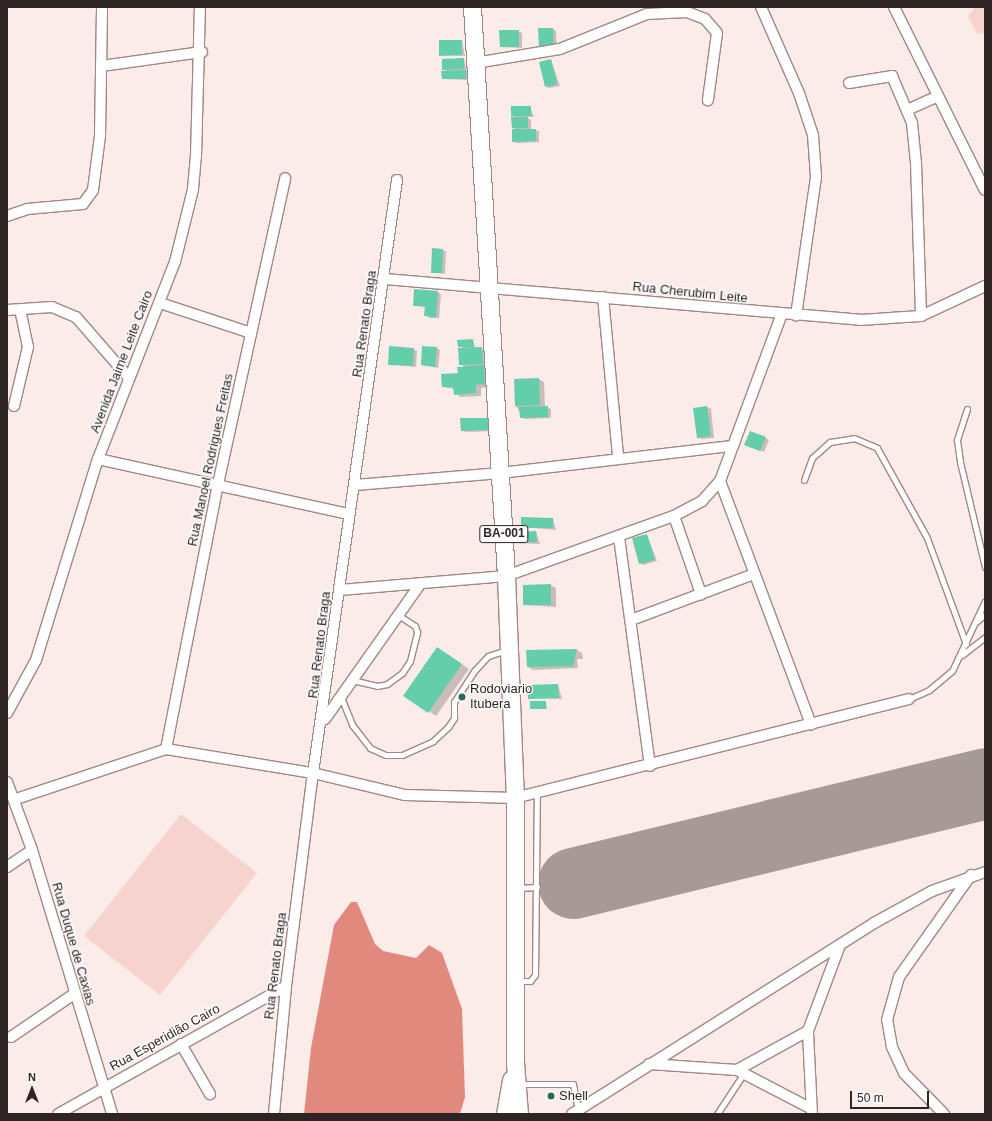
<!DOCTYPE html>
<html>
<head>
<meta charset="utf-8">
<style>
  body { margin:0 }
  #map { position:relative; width:992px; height:1121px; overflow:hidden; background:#fcece9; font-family:Helvetica,sans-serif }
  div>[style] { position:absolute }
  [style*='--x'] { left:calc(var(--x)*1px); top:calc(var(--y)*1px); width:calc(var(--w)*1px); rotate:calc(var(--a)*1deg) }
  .green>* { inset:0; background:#f6d3ce }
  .water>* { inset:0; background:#e2897e }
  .shadow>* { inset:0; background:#0003 }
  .runway>* { height:71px; margin:-35.5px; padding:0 35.5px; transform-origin:35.5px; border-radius:35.5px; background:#a69996 }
  .building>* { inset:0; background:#64cdaa }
  .roads { filter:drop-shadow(1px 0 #a08884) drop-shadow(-1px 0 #a08884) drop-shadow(0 1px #a08884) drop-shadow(0 -1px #a08884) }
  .lane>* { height:5px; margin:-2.5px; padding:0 2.5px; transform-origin:2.5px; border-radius:2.5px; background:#fff }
  .street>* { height:10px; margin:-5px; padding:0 5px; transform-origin:5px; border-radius:5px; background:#fff }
  .primary>* { height:17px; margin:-8.5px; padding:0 8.5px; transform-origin:8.5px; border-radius:8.5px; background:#fff }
  .dots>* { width:11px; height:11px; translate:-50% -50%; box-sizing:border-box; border:2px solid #fdfdfd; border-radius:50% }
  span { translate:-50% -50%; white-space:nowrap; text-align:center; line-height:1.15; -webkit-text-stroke:3px #fdfdfd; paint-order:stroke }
  .shield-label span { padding:1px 3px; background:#fdfdfd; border:1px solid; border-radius:3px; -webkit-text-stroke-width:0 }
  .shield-label { font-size:12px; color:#2e2423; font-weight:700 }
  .street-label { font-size:13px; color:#2e2423 }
  .poi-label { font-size:13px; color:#2e2423 }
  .left { translate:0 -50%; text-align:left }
  .frame { position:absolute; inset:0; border:8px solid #2e2423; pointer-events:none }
  .north { position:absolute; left:12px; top:1069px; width:40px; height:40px; -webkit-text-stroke:3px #fdfdfd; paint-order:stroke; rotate:0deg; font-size:11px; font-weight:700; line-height:16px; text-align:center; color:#2e2423 }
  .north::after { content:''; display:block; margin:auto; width:14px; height:18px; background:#2e2423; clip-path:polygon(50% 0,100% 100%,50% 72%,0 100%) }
  .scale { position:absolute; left:850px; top:1091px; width:79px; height:18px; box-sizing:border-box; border:2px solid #2e2423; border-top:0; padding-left:5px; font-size:12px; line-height:14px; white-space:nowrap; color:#2e2423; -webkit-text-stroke:3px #fdfdfd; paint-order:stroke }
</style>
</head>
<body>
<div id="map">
  <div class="green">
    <div style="clip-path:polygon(975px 7px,985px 7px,985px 32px,977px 34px,968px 16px)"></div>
    <div style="clip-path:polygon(181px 814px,257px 873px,160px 995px,84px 936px)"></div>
  </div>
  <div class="water">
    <div style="clip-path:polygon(351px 902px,357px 902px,375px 944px,383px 951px,416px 958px,429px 945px,442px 953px,462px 1009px,465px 1097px,460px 1114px,304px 1114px,311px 1048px,334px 925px)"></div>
  </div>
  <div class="shadow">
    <div style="clip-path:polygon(553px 29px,556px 31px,557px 49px,540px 48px)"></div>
    <div style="clip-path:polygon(518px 31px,522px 33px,522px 48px,501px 47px)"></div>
    <div style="clip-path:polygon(462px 41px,465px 56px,440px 55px)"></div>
    <div style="clip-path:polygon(464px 59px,469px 80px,443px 79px,447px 72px,443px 69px)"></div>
    <div style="clip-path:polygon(551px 60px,560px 86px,549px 88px,546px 86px)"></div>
    <div style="clip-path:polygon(530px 107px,534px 117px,527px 117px,531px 120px,531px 130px,539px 131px,539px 142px,517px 143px,513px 141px,517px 130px,513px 128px,517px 118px,512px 116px)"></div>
    <div style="clip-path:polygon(433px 249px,446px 251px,445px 274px,432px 272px)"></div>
    <div style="clip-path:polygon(437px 292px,441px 294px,439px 318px,429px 318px,426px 308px,414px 305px)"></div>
    <div style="clip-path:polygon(473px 340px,475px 348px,485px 350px,486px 365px,482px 365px,489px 369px,490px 387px,481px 388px,481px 396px,460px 397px,454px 389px,443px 387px,465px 367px,460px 364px,463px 349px,458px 341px)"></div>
    <div style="clip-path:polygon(436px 348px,440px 350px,438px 368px,422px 365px)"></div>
    <div style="clip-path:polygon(413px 349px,417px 351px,416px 367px,389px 364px)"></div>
    <div style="clip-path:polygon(539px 379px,544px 382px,545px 407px,551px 409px,551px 418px,524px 419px,516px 406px,515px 380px)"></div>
    <div style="clip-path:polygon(707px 407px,711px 409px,714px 438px,701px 439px,698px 437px,695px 409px)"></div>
    <div style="clip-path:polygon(461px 419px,494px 431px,465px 432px)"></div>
    <div style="clip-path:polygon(765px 438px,769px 440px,764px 452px,749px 447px)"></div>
    <div style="clip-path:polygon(553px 519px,556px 530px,522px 527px)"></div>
    <div style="clip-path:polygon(536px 532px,540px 544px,518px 543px)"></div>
    <div style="clip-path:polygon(647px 535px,657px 561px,643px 565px,640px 563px)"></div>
    <div style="clip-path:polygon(550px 585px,556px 588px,556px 607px,524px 605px)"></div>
    <div style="clip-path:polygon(577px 650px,582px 653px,583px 659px,577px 659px,578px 668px,533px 670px,528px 667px,527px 651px)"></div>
    <div style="clip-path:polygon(444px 652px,469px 669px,436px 716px,405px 695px)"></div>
    <div style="clip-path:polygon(558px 685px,562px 699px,529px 698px,529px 686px)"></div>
    <div style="clip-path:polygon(546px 702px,547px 709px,531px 709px)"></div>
  </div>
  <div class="runway">
    <div style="--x:573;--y:883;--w:424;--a:-13.6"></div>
  </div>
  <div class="building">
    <div style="clip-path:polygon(538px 28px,553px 28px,554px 48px,539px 48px)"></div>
    <div style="clip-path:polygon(499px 30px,519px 30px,519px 47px,500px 47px)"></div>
    <div style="clip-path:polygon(439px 40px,462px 40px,462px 55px,439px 56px)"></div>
    <div style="clip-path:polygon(464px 58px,464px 69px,442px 70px,442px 59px)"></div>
    <div style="clip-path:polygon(551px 59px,557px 84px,545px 87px,539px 62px)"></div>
    <div style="clip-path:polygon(466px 70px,466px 79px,442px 79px,441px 71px)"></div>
    <div style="clip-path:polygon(511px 106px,531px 106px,531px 116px,511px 116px)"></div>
    <div style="clip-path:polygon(511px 117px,528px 117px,528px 128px,512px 128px)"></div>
    <div style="clip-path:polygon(512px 129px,536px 129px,536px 141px,512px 142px)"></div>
    <div style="clip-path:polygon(432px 248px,443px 249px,442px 273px,431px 273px)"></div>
    <div style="clip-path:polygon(414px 289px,438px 291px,436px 317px,424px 316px,425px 306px,413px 306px)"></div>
    <div style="clip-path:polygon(473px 339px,474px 347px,458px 347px,457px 340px)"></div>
    <div style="clip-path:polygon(389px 346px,414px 348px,413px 366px,388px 365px)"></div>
    <div style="clip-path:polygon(422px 346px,437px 347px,435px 367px,421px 365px)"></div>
    <div style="clip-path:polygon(482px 347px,483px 364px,459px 365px,458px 348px)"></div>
    <div style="clip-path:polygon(484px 365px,485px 384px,476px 385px,476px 393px,454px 395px,453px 387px,442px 387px,441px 374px,458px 373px,457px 367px)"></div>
    <div style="clip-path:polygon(539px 378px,540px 405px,515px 406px,514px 379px)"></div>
    <div style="clip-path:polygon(548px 406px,548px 417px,520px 418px,519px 407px)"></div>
    <div style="clip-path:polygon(707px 406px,711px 436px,697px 438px,693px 408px)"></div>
    <div style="clip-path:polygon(460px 418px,491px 418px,491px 430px,461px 431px)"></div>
    <div style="clip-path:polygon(750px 431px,766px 437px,760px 451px,744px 445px)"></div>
    <div style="clip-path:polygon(521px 517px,553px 518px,553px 528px,521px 528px)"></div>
    <div style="clip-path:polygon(536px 531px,537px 542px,517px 543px,516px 532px)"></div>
    <div style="clip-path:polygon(647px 534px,655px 560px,639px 564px,632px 538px)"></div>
    <div style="clip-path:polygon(551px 584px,551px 605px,523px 605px,523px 585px)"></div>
    <div style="clip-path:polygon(437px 647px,462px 664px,428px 713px,403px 696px)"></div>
    <div style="clip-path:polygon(577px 649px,573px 666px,527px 667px,526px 650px)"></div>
    <div style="clip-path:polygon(558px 684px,559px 698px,528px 699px,528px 685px)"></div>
    <div style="clip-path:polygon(530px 701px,546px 701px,546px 709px,530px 709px)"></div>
  </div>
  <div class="roads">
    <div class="lane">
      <div style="--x:967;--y:409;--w:33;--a:108"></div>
      <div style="--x:957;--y:440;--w:22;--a:82"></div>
      <div style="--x:960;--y:462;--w:108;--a:76.6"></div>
      <div style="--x:804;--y:480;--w:23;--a:-70"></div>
      <div style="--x:812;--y:458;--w:24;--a:-42"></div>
      <div style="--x:830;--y:442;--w:24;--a:-9"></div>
      <div style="--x:854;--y:438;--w:25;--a:23"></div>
      <div style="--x:877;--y:448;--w:103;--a:60.9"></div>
      <div style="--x:927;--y:538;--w:113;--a:69.8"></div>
      <div style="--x:977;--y:621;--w:11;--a:-41"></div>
      <div style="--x:962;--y:655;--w:29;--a:-38"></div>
      <div style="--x:352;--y:680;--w:26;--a:13"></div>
      <div style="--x:377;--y:686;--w:10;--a:-11"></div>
      <div style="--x:387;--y:684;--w:19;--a:-36"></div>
      <div style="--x:402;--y:673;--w:14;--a:-56"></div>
      <div style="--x:410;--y:661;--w:30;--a:-76"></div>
      <div style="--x:417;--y:632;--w:6;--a:-108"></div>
      <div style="--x:415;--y:626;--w:20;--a:-147"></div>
      <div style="--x:341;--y:697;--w:31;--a:68"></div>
      <div style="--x:353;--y:726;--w:28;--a:52"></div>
      <div style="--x:370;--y:748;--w:17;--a:24"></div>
      <div style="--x:386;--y:755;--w:16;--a:0"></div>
      <div style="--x:402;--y:755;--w:34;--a:-24"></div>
      <div style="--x:433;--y:741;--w:21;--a:-43"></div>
      <div style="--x:448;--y:727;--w:11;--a:-56"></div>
      <div style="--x:454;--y:718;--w:16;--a:-90"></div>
      <div style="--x:454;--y:702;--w:38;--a:-57"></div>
      <div style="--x:475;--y:670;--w:19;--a:-47"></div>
      <div style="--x:488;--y:656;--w:20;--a:-18"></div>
      <div style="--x:909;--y:699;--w:22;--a:-24"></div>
      <div style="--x:929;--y:690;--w:30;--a:-40"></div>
      <div style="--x:952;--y:671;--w:77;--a:-64.8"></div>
      <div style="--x:518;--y:888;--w:19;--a:-3"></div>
      <div style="--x:518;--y:981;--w:12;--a:0"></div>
      <div style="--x:530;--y:981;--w:8;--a:-50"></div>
      <div style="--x:535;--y:975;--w:182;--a:-89.4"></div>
      <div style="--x:519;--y:1084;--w:54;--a:0"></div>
      <div style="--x:573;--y:1084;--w:26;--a:79"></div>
      <div style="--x:717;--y:1114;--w:49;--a:-56.6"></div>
    </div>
    <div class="street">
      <div style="--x:761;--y:7;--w:94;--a:66.2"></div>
      <div style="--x:799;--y:93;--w:44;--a:71.6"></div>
      <div style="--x:813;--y:135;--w:42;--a:85.9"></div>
      <div style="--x:816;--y:177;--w:140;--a:98.2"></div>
      <div style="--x:894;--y:7;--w:204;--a:63.6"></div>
      <div style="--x:475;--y:63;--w:86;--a:-9.4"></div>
      <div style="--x:560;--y:49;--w:94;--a:-21.9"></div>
      <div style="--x:647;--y:14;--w:40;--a:-2.9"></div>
      <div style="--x:687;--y:12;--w:19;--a:21"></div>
      <div style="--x:705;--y:19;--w:18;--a:49"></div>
      <div style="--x:717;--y:33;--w:68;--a:97.7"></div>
      <div style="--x:101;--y:66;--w:102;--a:-7.9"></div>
      <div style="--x:849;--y:83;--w:44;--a:-9.2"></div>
      <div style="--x:892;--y:76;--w:51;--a:66.9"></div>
      <div style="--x:912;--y:123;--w:40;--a:84.3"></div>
      <div style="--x:916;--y:163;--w:153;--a:88.1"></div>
      <div style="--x:907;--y:110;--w:34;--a:-24"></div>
      <div style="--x:7;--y:216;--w:21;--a:-19"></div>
      <div style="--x:27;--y:209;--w:56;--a:-5.1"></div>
      <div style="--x:83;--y:204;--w:17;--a:-54"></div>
      <div style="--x:93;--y:190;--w:54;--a:-82.6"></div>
      <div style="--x:100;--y:136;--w:129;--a:-89.1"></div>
      <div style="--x:385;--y:279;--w:477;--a:4.9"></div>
      <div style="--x:860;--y:320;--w:61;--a:-3.8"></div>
      <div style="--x:921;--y:316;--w:71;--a:-25.1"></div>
      <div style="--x:603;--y:297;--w:161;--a:84.6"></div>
      <div style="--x:160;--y:303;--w:96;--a:18.2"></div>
      <div style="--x:7;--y:310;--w:45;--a:-3.8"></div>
      <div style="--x:52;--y:307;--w:26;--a:23"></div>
      <div style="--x:76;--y:317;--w:81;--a:49"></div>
      <div style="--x:14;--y:406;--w:61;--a:-76.7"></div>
      <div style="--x:28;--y:347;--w:38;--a:-102"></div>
      <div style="--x:98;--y:459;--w:257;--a:12.4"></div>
      <div style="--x:720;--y:481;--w:260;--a:69.5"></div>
      <div style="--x:355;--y:485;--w:146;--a:-4.7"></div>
      <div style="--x:501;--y:473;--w:232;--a:-6.7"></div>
      <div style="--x:674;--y:516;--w:83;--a:70.9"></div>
      <div style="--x:619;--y:537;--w:231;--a:82.3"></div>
      <div style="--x:340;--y:590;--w:167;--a:-4.8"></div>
      <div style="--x:506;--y:576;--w:178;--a:-19.7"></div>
      <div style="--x:674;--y:516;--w:32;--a:-28"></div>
      <div style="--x:702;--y:501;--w:27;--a:-48"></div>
      <div style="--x:720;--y:481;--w:176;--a:-69.7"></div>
      <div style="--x:631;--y:620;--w:131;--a:-20.5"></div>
      <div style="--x:7;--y:713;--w:60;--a:-61.3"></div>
      <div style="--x:36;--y:660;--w:210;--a:-72.9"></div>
      <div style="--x:98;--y:459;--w:212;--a:-68.7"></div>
      <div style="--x:175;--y:262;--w:75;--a:-76.1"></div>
      <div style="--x:193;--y:189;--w:32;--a:-85"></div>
      <div style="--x:196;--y:157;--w:150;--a:-88.5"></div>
      <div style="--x:325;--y:719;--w:166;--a:-54.8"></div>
      <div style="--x:166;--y:749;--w:270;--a:-78.9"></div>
      <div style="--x:218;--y:484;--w:313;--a:-77.6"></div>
      <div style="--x:7;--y:782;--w:72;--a:69.8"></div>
      <div style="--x:32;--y:850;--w:276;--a:73.1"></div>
      <div style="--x:16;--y:799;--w:158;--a:-18.4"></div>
      <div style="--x:166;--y:749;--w:149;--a:9.3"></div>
      <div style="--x:313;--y:773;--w:95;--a:13.4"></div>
      <div style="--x:405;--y:795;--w:110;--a:1.6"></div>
      <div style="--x:515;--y:798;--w:406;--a:-14.1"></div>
      <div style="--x:7;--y:867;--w:30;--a:-34"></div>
      <div style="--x:11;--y:1037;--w:76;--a:-34.3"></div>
      <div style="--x:181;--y:1044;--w:58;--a:59.9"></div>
      <div style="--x:649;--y:1064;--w:88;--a:3.9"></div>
      <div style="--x:737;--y:1070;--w:82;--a:27.5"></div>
      <div style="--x:737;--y:1070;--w:81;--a:-28.8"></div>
      <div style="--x:58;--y:1114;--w:261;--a:-29.3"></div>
      <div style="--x:274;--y:1114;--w:129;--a:-84.6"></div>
      <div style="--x:286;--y:986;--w:215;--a:-82.8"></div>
      <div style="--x:313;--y:773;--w:599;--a:-81.94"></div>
      <div style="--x:572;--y:1114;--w:357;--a:-32.3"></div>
      <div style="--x:874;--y:923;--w:66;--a:-28.9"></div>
      <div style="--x:932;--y:891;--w:56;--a:-19.7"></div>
      <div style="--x:812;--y:1114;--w:83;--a:-92.8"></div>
      <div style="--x:808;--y:1031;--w:92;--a:-69.6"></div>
      <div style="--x:944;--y:1114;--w:57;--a:-134.3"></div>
      <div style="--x:904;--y:1073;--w:29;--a:-115"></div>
      <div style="--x:892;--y:1047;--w:27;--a:-100"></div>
      <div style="--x:887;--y:1020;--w:45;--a:-74.4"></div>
      <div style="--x:899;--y:977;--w:125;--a:-54.8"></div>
    </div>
    <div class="primary">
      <div style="--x:472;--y:7;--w:570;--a:86.58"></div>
      <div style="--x:506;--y:576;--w:222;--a:87.7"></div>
      <div style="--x:515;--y:798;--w:264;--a:90"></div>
      <div style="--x:515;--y:1062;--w:52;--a:85.6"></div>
      <div style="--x:505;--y:1114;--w:35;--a:-80"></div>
    </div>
  </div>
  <div class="dots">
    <div style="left:462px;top:697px;background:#2c6a56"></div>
    <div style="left:551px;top:1096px;background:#2c6a56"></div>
  </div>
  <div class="shield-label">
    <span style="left:504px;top:534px">BA-001</span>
  </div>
  <div class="street-label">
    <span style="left:690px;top:293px;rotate:6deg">Rua Cherubim Leite</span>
    <span style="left:365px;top:324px;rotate:-82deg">Rua Renato Braga</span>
    <span style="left:122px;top:362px;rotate:-69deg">Avenida Jaime Leite Cairo</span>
    <span style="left:211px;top:460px;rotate:-78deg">Rua Manoel Rodrigues Freitas</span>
    <span style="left:320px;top:645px;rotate:-83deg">Rua Renato Braga</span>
    <span style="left:73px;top:944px;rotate:74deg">Rua Duque de Caxias</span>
    <span style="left:276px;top:966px;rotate:-83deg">Rua Renato Braga</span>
    <span style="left:165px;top:1038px;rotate:-29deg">Rua Esperidião Cairo</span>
  </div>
  <div class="poi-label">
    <span class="left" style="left:470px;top:697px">Rodoviario<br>Itubera</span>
    <span class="left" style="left:559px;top:1096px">Shell</span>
  </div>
  <div class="frame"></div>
  <div class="north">N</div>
  <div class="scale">50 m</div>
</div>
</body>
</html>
